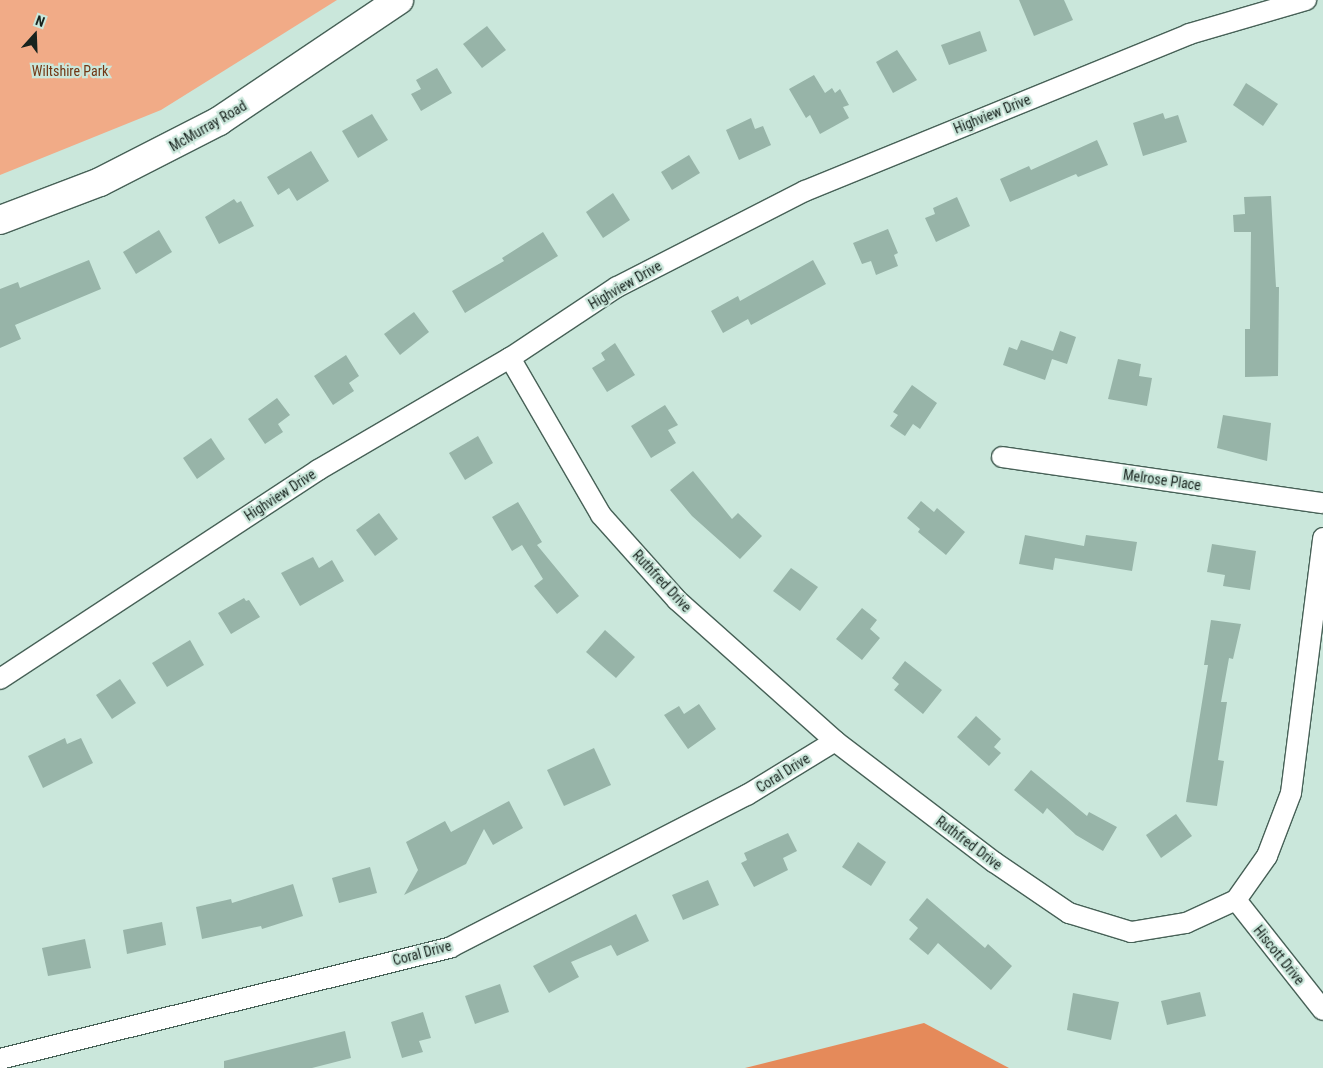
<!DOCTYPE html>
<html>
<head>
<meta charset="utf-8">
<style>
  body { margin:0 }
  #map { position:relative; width:1323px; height:1068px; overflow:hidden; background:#cae7db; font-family:"Roboto Condensed",sans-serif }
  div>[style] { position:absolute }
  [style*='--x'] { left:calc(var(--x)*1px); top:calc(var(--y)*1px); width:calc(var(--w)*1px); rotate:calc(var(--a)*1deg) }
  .green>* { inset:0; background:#f1ab87 }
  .forest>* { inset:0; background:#e58a5a }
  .building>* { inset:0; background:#97b4a8 }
  .roads { filter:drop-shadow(1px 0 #476157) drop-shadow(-1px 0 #476157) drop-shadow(0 1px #476157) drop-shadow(0 -1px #476157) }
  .street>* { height:20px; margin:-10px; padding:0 10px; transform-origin:10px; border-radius:10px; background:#fff }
  .secondary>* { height:28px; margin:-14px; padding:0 14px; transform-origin:14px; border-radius:14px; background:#fff }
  span { translate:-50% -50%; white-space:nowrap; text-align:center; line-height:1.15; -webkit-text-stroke:4.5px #cae7db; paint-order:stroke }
  .park-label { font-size:14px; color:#713613 }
  .street-label { font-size:14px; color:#18231e }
  .north { position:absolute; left:10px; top:10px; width:50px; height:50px; -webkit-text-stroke:4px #cae7db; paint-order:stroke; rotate:20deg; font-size:14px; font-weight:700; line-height:20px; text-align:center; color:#18231e }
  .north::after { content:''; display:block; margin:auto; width:18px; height:22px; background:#18231e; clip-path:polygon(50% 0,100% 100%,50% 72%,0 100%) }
</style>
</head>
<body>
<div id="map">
  <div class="green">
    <div style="clip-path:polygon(0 0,337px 0,161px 110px,0 175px)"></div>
  </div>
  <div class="forest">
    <div style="clip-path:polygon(924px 1023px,1009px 1068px,745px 1068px)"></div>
  </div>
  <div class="building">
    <div style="clip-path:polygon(1019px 0,1064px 0,1073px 20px,1034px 36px)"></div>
    <div style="clip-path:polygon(487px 26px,506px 50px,482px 68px,463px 44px)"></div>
    <div style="clip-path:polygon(980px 31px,987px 51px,949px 65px,941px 45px)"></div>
    <div style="clip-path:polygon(897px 50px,917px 80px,893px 93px,876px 62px)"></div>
    <div style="clip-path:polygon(437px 68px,452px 93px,421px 111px,411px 94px,421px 89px,416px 80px)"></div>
    <div style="clip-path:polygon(814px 75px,825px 93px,832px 88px,835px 93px,840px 89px,849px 105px,843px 107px,849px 118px,820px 134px,810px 115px,806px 118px,789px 89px)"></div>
    <div style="clip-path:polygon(1246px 83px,1278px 104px,1263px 126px,1233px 105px)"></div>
    <div style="clip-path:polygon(1163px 113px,1165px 119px,1178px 115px,1187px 142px,1143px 156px,1133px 123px)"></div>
    <div style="clip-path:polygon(372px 114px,388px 140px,358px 158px,342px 131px)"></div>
    <div style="clip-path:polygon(751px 118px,755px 129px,763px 126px,771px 145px,739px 160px,726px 130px)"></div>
    <div style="clip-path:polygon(1097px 140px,1108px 165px,1078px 177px,1076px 174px,1010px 202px,1000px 179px,1029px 166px,1031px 170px)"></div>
    <div style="clip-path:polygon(311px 151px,329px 181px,297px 201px,289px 188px,278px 195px,267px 177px)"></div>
    <div style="clip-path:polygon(689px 155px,700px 173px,672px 190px,661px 172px)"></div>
    <div style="clip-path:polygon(613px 193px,630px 220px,603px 238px,586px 212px)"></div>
    <div style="clip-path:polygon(1271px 196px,1276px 287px,1279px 287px,1278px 376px,1245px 377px,1245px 329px,1250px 329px,1251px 232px,1234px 232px,1233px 215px,1245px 214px,1244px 197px)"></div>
    <div style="clip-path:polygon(957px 197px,970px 226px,936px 242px,925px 218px,935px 214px,933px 208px)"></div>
    <div style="clip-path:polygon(234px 199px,237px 203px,241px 201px,254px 226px,219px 244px,205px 217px)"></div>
    <div style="clip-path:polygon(888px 229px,898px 253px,894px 255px,898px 266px,876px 275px,871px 261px,862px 264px,853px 243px)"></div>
    <div style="clip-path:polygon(159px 230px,172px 252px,136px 274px,123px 252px)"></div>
    <div style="clip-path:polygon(543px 232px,558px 256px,465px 313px,452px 291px,504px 261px,502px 258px)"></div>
    <div style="clip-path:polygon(89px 260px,101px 289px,15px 325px,21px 339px,0 348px,0 289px,18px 282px,20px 288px)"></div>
    <div style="clip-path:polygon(813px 260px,826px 284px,751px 325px,748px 319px,723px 333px,711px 311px,738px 296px,740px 301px)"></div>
    <div style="clip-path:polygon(414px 312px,429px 332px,400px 355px,384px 334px)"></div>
    <div style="clip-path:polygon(1060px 331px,1076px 337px,1067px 364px,1052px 359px,1045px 380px,1003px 365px,1009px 347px,1017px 350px,1021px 340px,1053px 351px)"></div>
    <div style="clip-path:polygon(615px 343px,635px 375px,607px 392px,592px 368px,605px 360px,601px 353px)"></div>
    <div style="clip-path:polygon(346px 355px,359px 376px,349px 383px,354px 391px,333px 405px,314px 376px)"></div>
    <div style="clip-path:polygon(1118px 359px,1141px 364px,1139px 376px,1152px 378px,1147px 406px,1108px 399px)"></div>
    <div style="clip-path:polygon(912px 385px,937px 403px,920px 429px,913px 424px,905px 436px,890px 426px,898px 415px,893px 412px)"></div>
    <div style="clip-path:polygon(277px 398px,290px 415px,278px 424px,283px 432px,265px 444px,248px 419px)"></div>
    <div style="clip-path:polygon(665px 405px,678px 425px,668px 430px,676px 443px,651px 458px,631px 426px)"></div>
    <div style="clip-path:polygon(1223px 415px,1271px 423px,1267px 461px,1217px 448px)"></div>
    <div style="clip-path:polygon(478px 436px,493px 463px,465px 480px,449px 453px)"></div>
    <div style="clip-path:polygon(211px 438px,225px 459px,197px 479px,183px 458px)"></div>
    <div style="clip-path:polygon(693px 471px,732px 519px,738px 513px,762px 536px,740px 559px,692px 516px,670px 490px)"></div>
    <div style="clip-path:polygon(921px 501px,934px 512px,937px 508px,965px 532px,946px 555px,918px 532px,920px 529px,907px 518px)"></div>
    <div style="clip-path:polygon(518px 502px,542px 542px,537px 545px,579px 596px,557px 614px,534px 586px,543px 579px,522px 545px,512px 551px,492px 517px)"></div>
    <div style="clip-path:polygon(379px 513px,398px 539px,375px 556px,356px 530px)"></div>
    <div style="clip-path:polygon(1025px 535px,1084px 546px,1086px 535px,1137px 542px,1132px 571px,1055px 558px,1053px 570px,1019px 564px)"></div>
    <div style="clip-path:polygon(1212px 544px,1256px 551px,1250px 590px,1223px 586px,1225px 575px,1207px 572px)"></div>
    <div style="clip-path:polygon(313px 557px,319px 568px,332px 560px,344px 581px,300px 606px,281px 573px)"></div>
    <div style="clip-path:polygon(791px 568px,818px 587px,800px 611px,773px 591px)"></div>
    <div style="clip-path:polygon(244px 598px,246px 601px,249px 600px,260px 617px,231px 634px,218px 613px)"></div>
    <div style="clip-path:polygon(862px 608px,877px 620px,870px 629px,880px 638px,862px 660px,836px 639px)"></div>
    <div style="clip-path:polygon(1211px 620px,1241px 624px,1233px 659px,1229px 658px,1221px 702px,1227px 702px,1218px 760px,1224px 761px,1217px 806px,1186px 802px,1208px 665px,1204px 665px)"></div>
    <div style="clip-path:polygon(605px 630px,635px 657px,616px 678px,586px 652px)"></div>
    <div style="clip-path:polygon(190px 640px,204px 665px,167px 687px,152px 663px)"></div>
    <div style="clip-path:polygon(905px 661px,942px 690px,923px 714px,894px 690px,899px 684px,892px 678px)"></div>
    <div style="clip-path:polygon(120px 679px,136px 703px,112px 719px,96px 695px)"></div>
    <div style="clip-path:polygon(699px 704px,716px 729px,688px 749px,664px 715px,679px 706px,684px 714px)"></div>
    <div style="clip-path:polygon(976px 716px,1001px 739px,994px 747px,1001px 753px,989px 766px,957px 737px)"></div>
    <div style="clip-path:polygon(65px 738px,67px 744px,81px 738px,93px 763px,43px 788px,28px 756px)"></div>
    <div style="clip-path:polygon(594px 748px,611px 785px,564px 806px,547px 770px)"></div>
    <div style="clip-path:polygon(1031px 770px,1087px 816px,1089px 812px,1117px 827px,1103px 851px,1076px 835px,1047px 808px,1043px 814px,1014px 790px)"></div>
    <div style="clip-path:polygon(509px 801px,523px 828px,493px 845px,484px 829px,466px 864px,404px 895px,418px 870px,406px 842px,445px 821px,451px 832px)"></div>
    <div style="clip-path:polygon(1176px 814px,1192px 836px,1161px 858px,1146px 835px)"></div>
    <div style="clip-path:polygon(788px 833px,797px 851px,783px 858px,788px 870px,754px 887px,741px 863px,747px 860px,744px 853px)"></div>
    <div style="clip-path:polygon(858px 842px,886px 862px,871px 886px,842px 867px)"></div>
    <div style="clip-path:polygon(370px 867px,377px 893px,339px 903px,332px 878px)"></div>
    <div style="clip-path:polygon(708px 880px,719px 905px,683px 920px,672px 895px)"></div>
    <div style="clip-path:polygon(293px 884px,303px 916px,262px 929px,261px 926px,202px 939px,196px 907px,231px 899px,232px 903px)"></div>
    <div style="clip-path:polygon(927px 898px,985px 948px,988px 944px,1012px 966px,991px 990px,938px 943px,928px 955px,909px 939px,918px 928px,909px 920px)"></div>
    <div style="clip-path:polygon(636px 914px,649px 941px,617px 956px,611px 945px,571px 962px,579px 977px,549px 993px,533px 966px)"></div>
    <div style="clip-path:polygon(162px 922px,166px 945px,127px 954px,123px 930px)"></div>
    <div style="clip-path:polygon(85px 939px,91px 968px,48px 976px,42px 948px)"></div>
    <div style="clip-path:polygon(500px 984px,509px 1012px,475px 1024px,465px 996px)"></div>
    <div style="clip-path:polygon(1200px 992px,1206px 1016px,1167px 1025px,1161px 1001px)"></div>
    <div style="clip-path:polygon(1073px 993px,1119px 1002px,1111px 1040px,1067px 1030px)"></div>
    <div style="clip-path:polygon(423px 1012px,431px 1038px,419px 1041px,423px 1052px,402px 1058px,391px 1022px)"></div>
    <div style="clip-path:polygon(345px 1031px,351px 1058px,312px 1068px,224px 1068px,224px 1061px)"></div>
  </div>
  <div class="roads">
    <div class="street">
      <div style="--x:510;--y:358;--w:181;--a:59.9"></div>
      <div style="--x:601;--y:515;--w:114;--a:48.2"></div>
      <div style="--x:677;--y:600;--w:212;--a:41.7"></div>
      <div style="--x:835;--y:741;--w:200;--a:37.3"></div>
      <div style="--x:994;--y:862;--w:91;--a:34.2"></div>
      <div style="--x:1069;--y:913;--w:65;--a:17"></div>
      <div style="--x:1131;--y:932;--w:56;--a:-9.3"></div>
      <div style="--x:1186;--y:923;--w:55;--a:-24.7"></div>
      <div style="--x:1236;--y:900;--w:54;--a:-54.8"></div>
      <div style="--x:1267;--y:856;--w:67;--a:-69.1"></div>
      <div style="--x:1291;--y:793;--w:257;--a:-82.8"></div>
      <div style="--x:1002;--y:457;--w:324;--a:8.2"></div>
      <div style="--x:0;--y:679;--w:381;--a:-33.3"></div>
      <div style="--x:318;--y:470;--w:222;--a:-30.3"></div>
      <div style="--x:510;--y:358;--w:128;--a:-33.6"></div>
      <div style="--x:617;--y:287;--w:211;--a:-27.1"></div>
      <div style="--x:805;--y:191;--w:415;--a:-22.2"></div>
      <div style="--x:1189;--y:34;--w:122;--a:-16.2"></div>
      <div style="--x:1236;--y:900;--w:140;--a:51.7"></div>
      <div style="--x:0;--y:1059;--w:465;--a:-13.9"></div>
      <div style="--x:451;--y:947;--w:333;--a:-27.2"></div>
      <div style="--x:747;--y:795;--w:103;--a:-31.5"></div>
    </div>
    <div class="secondary">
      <div style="--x:0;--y:220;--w:107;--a:-20.8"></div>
      <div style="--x:100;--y:182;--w:134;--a:-27.1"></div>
      <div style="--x:219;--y:121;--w:217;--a:-33.9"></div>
    </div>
  </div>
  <div class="park-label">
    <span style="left:70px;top:71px">Wiltshire Park</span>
  </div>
  <div class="street-label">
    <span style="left:992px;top:114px;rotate:-22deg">Highview Drive</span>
    <span style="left:208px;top:126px;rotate:-30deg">McMurray Road</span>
    <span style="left:625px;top:285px;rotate:-30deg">Highview Drive</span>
    <span style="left:1162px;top:480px;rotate:8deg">Melrose Place</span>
    <span style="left:280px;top:495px;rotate:-33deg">Highview Drive</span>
    <span style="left:662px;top:581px;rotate:47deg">Ruthfred Drive</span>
    <span style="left:783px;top:773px;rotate:-32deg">Coral Drive</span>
    <span style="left:969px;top:843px;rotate:37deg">Ruthfred Drive</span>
    <span style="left:422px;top:953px;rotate:-15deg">Coral Drive</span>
    <span style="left:1279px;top:955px;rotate:51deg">Hiscott Drive</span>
  </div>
  <div class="north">N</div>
</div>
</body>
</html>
